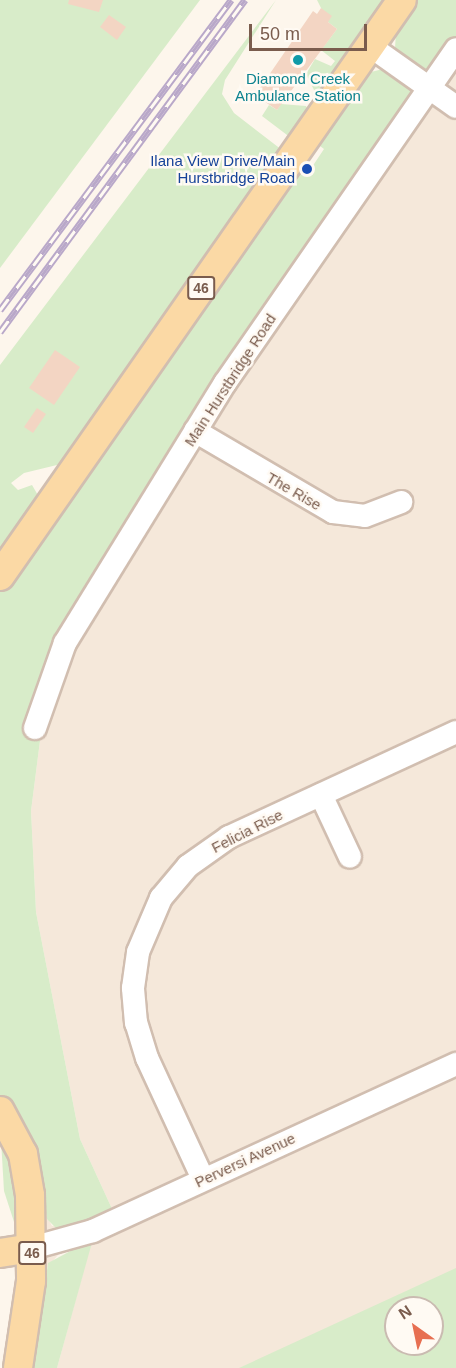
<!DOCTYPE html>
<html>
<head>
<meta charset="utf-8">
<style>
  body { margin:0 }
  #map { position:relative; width:456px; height:1368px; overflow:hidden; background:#fdf6ec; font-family:Helvetica,sans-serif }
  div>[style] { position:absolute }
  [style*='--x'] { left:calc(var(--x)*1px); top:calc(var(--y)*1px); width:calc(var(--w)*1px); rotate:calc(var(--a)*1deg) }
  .residential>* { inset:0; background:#f5e8da }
  .green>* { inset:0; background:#d8ecc9 }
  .building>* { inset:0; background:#f3d5c3 }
  .roads { filter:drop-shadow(2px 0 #d1beb0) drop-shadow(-2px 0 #d1beb0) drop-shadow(0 2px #d1beb0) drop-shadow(0 -2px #d1beb0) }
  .minor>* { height:22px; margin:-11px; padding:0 11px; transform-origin:11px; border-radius:11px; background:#fff }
  .major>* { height:28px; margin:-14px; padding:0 14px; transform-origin:14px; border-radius:14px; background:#fbd9a5 }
  .rail>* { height:7px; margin-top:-3.5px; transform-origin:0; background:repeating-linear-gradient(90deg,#fffaf3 0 14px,#b9a8c9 0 28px); box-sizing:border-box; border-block:2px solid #b9a8c9 }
  .dots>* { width:16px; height:16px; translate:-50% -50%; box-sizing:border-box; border:3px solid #fffaf3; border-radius:50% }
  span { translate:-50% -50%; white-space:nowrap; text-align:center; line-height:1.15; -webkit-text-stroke:5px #fffaf3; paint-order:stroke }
  .shield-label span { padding:2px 4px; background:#fffaf3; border:2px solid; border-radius:4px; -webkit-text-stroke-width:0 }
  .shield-label { font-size:14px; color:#7a5c4d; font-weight:700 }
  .culture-label { font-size:15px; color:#0d838f }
  .transit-label { font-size:15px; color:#164399 }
  .right { translate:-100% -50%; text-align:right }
  .street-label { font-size:15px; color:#7a5c4d }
  .north { position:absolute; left:384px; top:1296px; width:60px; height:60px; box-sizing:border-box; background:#fffaf3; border:2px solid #cabbb1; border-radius:50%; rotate:327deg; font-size:16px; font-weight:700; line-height:24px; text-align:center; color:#7a5c4d }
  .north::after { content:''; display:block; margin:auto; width:21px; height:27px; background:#e76f51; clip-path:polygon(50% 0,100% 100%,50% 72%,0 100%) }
  .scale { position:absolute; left:249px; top:24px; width:118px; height:27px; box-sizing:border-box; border:3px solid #7a5c4d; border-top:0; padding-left:8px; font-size:18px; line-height:21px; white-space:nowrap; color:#7a5c4d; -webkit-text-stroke:4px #fffaf3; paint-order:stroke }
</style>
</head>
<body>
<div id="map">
  <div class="residential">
    <div style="clip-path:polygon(evenodd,456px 62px,456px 1368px,57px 1368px,92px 1240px,58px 1255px,46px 1269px,46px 1214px,52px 1226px,113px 1211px,80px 1139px,36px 912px,31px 811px,41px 733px,58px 674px,233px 383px,456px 62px,396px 1308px,432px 1308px,432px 1344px,396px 1344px,396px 1308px)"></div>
  </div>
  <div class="green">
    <div style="clip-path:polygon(0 0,200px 0,0 268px)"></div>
    <div style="clip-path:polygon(276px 0,225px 80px,222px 94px,234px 113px,282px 150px,61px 464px,24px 473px,11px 483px,18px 490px,32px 485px,39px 497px,0 562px,0 365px)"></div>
    <div style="clip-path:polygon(317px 0,383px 0,321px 93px,315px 92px,306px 74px,315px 59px,331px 66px,335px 61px,321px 50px,337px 29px,328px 22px)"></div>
    <div style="clip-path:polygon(414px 0,456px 0,456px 37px,441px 61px,427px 71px,395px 48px,396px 31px)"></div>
    <div style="clip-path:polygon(383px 69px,413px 92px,100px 573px,41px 733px,31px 811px,36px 912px,80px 1139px,113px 1211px,72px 1230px,59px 1231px,47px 1219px,37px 1158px,0 1100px,0 592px,279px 194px,304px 170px,308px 173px,324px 149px,320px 146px,336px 112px,367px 73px)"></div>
    <div style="clip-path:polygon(281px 104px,306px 106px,309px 112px,291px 138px,262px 116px,269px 105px,277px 110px)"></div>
    <div style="clip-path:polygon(0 1123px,17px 1162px,15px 1225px,4px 1191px)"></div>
    <div style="clip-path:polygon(93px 1239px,57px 1368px,34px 1368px,48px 1263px)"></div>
    <div style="clip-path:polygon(evenodd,456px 1268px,456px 1368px,239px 1368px,456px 1268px,396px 1308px,432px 1308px,432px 1344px,396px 1344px,396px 1308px)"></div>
  </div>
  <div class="building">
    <div style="clip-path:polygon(69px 0,103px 0,99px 12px,68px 4px)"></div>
    <div style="clip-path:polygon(321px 8px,332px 16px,328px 22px,337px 29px,277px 110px,258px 97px,260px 88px,313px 11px,317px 14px)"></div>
    <div style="clip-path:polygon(109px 15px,126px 27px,117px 40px,100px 27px)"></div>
    <div style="clip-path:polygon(55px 350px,80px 367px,54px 405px,29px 388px)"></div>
    <div style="clip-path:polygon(37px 408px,46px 414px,33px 433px,24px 427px)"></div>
  </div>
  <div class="roads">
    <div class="minor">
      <div style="--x:370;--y:46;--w:105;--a:35.3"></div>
      <div style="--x:195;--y:431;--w:160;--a:30.4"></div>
      <div style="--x:333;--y:512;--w:32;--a:7"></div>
      <div style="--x:365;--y:516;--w:39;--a:-21"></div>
      <div style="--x:35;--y:728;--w:90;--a:-70.6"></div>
      <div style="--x:65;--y:643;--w:305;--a:-58.4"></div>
      <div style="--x:225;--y:383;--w:406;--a:-55.3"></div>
      <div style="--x:321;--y:795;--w:68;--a:64.9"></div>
      <div style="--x:203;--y:1179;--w:133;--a:-114.8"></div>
      <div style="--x:147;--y:1058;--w:37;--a:-107"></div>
      <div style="--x:136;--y:1023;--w:35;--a:-95"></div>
      <div style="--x:133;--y:988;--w:36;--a:-82"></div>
      <div style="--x:138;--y:952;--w:59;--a:-66.9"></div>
      <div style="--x:161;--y:898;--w:42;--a:-49.8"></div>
      <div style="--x:188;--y:866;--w:50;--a:-35.3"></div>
      <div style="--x:229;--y:837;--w:250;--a:-24.8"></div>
      <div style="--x:32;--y:1248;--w:63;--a:-15.6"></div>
      <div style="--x:93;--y:1231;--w:400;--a:-24.7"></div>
    </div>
    <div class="major">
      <div style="--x:0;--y:576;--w:702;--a:-55.09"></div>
      <div style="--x:0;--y:1111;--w:49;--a:61.9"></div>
      <div style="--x:23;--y:1154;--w:42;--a:80.3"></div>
      <div style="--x:30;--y:1195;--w:86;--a:89.3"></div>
      <div style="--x:31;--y:1281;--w:88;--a:98.5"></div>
      <div style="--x:0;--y:1253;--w:32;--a:-9"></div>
    </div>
  </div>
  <div class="rail">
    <div style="--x:0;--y:310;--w:387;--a:-53.3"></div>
    <div style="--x:0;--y:332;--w:413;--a:-53.6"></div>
  </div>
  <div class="dots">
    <div style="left:298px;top:60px;background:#0f9aa8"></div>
    <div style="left:307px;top:169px;background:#1a4fb4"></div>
  </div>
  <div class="shield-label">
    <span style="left:201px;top:288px">46</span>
    <span style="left:32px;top:1253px">46</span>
  </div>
  <div class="culture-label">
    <span style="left:298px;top:87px">Diamond Creek<br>Ambulance Station</span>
  </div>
  <div class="transit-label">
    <span class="right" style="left:295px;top:169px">Ilana View Drive/Main<br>Hurstbridge Road</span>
  </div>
  <div class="street-label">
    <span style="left:230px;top:380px;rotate:-57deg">Main Hurstbridge Road</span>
    <span style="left:294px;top:491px;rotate:30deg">The Rise</span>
    <span style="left:247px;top:831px;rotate:-27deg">Felicia Rise</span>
    <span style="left:245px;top:1160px;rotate:-25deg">Perversi Avenue</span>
  </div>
  <div class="north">N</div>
  <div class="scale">50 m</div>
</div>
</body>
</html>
